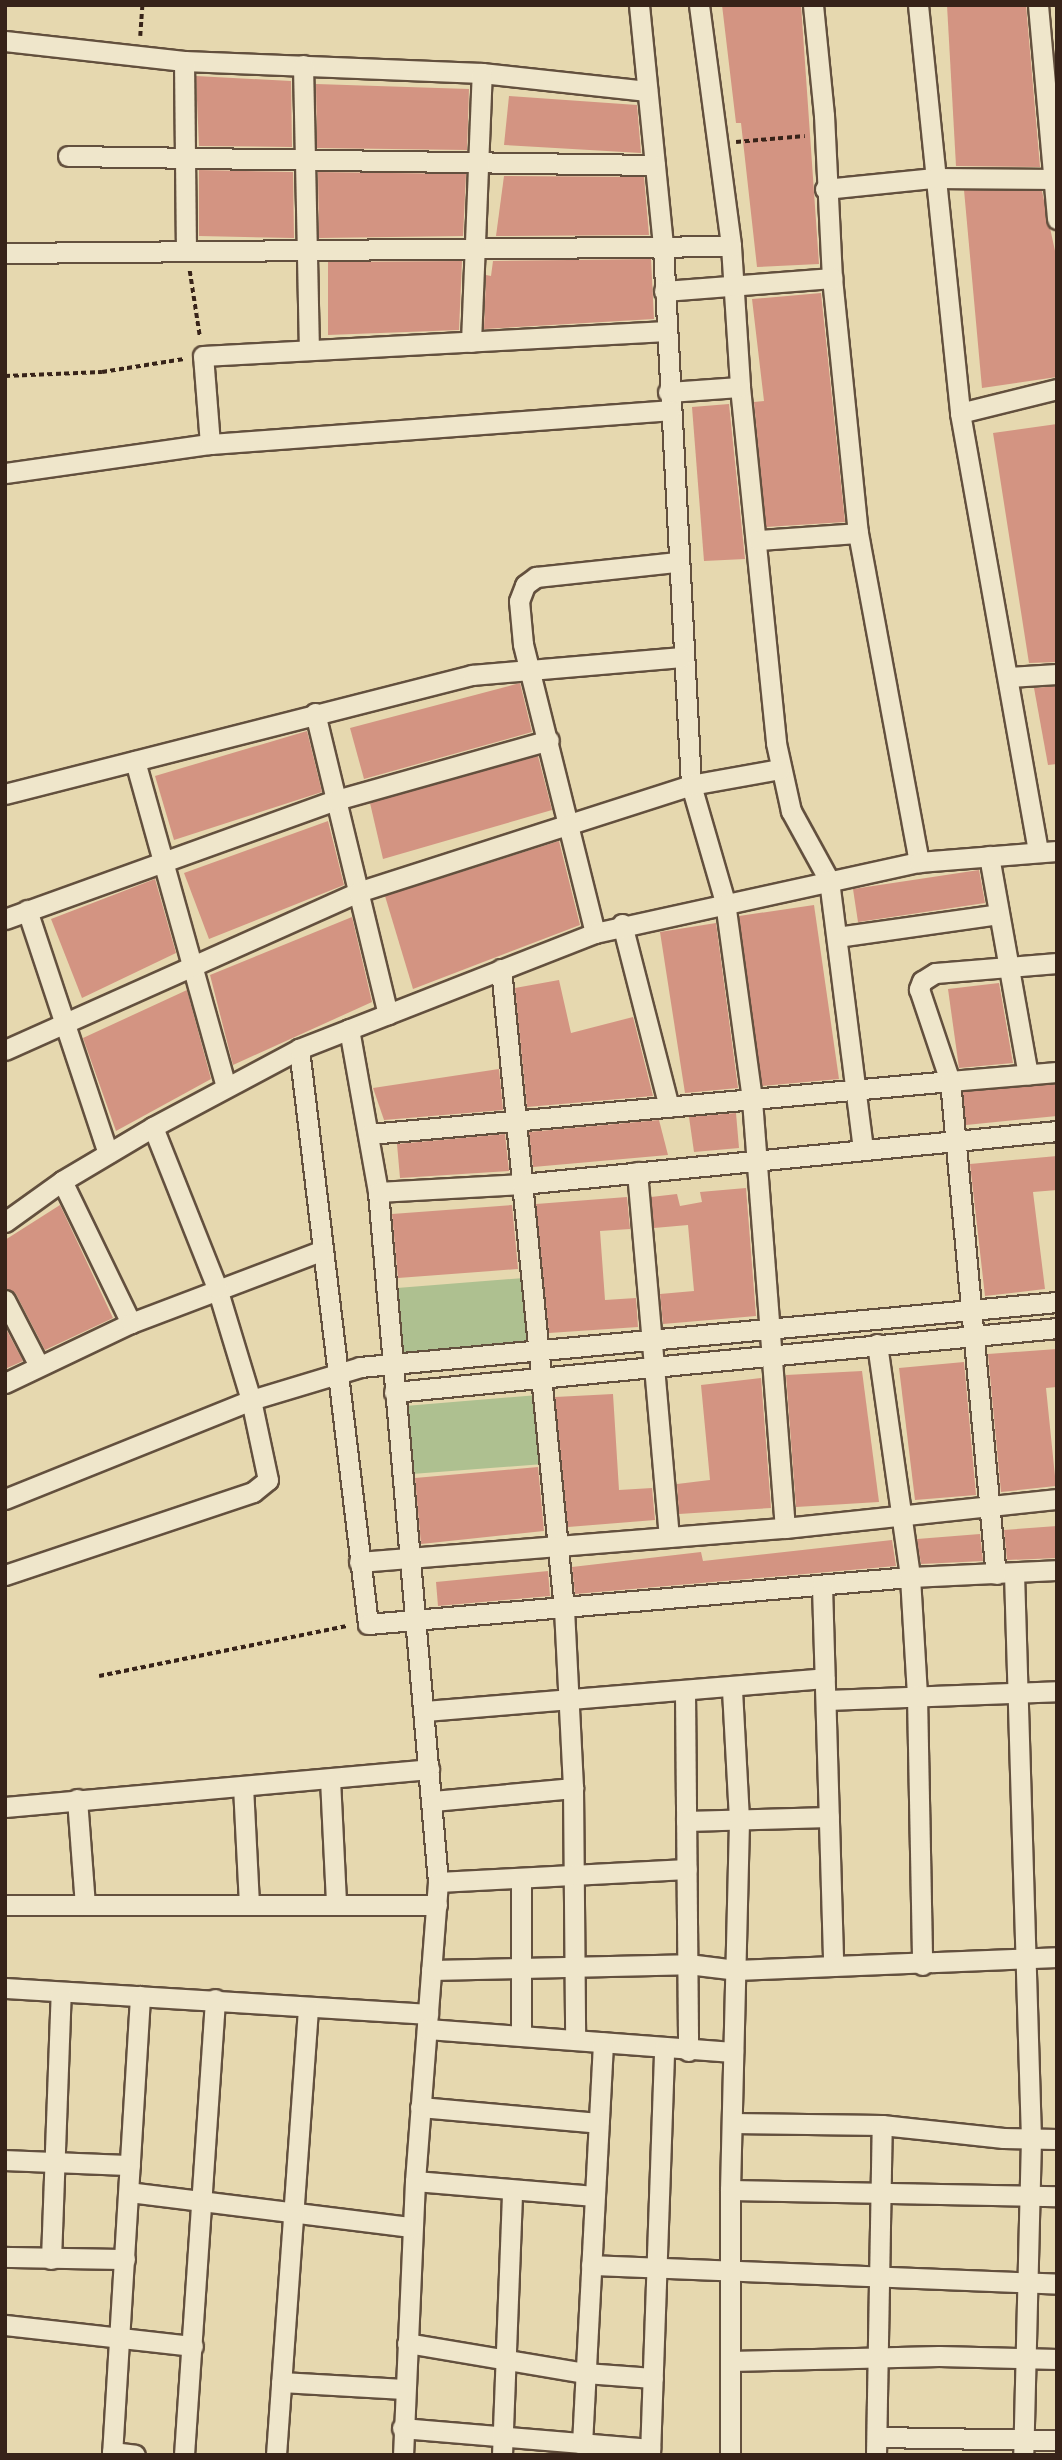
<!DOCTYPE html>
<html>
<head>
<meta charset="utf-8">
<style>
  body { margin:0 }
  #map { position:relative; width:1062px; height:2460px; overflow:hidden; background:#e6d8af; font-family:"EB Garamond",serif }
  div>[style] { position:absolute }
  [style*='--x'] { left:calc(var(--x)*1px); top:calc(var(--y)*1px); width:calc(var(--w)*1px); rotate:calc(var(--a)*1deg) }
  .green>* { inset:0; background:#aec090 }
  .building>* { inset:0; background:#d39482 }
  .path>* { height:3.5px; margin-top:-1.75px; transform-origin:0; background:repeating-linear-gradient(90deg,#372319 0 5px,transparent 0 8.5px) }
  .roads { filter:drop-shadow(2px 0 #63503e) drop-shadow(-2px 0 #63503e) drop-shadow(0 2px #63503e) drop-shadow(0 -2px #63503e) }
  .minor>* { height:19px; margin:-9.5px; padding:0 9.5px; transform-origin:9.5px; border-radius:9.5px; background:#efe6cb }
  span { translate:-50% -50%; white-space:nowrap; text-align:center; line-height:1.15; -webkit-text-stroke:5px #efe6cb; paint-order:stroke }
  .frame { position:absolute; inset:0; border:7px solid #372319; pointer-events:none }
</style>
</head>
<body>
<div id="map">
  <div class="green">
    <div style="clip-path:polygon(524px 1278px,529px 1347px,404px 1360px,397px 1288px)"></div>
    <div style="clip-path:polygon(538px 1395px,544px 1464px,412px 1474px,405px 1406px)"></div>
  </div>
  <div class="building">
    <div style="clip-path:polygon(722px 5px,801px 5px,819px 264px,757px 267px,741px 123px,736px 123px)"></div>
    <div style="clip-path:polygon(947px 5px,1026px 5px,1040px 167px,956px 166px)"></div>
    <div style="clip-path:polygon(196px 76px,291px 81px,292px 147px,199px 146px)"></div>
    <div style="clip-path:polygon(316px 84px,469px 89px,467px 150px,317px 148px)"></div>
    <div style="clip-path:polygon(509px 96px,637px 105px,641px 153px,504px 145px)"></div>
    <div style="clip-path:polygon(199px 170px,293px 172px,294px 238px,199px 236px)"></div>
    <div style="clip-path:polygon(318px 172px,466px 174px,463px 236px,319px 238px)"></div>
    <div style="clip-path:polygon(504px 176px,644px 177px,649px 235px,496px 236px)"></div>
    <div style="clip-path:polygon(964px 190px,1042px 191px,1057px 260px,1057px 377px,982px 388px)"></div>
    <div style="clip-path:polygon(651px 259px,654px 319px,484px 329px,486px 275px,491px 276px,493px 261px)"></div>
    <div style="clip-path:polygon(462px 261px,459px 330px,328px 335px,328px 262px)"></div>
    <div style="clip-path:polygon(821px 293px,845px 522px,766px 527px,754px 402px,764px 401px,752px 299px)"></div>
    <div style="clip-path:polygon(729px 404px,745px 559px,704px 561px,692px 407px)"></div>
    <div style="clip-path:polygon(1057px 424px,1057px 662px,1029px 663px,993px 433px)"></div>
    <div style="clip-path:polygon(520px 683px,532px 732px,364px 779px,350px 728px)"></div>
    <div style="clip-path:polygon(1057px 686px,1057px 764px,1048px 765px,1034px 688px)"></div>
    <div style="clip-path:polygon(307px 731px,322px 792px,174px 840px,155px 776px)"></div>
    <div style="clip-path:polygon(538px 756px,552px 810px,383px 859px,370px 803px)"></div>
    <div style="clip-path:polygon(328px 821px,344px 885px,209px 939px,184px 873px)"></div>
    <div style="clip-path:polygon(559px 841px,580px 925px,413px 989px,385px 896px)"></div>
    <div style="clip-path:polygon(979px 870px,985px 903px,858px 922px,853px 889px)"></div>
    <div style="clip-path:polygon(155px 879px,176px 953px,82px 998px,51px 919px)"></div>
    <div style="clip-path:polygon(814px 905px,839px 1079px,762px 1086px,739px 916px)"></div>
    <div style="clip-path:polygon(352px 917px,372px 1002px,233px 1065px,210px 975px)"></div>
    <div style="clip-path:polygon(716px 923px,738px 1088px,685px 1093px,660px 932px)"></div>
    <div style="clip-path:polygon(559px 980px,571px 1033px,633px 1017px,653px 1096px,527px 1107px,515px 988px)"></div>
    <div style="clip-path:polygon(999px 983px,1013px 1063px,959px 1068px,948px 989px)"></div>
    <div style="clip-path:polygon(187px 990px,211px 1079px,116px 1131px,83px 1038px)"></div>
    <div style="clip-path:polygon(499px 1069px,503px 1110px,384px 1120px,373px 1088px)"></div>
    <div style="clip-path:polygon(1057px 1084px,1057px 1116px,966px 1125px,963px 1092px)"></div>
    <div style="clip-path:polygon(736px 1113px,739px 1148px,694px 1152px,689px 1117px)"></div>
    <div style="clip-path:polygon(659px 1120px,668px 1155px,533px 1167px,529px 1132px)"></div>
    <div style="clip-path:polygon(505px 1134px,509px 1171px,400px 1178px,397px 1144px)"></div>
    <div style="clip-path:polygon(1057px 1156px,1057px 1190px,1033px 1192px,1045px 1289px,985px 1296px,970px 1164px)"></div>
    <div style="clip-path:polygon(746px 1188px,756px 1316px,663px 1324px,660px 1294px,694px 1291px,688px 1225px,654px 1228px,651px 1197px,677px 1194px,680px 1206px,702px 1202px,700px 1192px)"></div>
    <div style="clip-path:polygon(627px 1197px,630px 1229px,600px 1231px,605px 1300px,636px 1298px,638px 1327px,549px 1333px,536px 1204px)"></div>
    <div style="clip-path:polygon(60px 1205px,113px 1318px,45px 1350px,16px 1294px,5px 1288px,5px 1240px)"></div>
    <div style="clip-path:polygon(512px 1205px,518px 1269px,398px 1278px,392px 1214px)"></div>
    <div style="clip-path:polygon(5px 1327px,23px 1361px,5px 1369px)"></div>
    <div style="clip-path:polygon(1057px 1349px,1057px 1387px,1046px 1388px,1056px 1486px,1001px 1492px,988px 1354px)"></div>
    <div style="clip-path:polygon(964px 1362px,976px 1495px,915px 1500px,899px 1368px)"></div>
    <div style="clip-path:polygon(862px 1371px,879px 1502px,796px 1507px,786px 1375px)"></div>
    <div style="clip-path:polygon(761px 1378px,771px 1508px,679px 1514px,677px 1484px,710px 1480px,701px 1385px)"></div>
    <div style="clip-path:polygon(613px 1394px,619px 1490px,652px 1488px,655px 1520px,568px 1527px,555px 1397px)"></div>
    <div style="clip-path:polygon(538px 1467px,544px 1531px,421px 1544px,415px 1478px)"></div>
    <div style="clip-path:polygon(1057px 1526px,1057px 1558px,1007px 1560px,1004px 1530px)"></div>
    <div style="clip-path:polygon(980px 1534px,983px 1561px,921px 1564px,917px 1539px)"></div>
    <div style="clip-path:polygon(892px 1540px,896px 1566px,575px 1594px,572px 1567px,701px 1552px,703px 1561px)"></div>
    <div style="clip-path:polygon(548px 1571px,550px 1596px,438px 1606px,436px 1582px)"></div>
  </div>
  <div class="path">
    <div style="--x:140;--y:36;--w:31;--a:-86"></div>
    <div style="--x:736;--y:142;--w:69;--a:-5"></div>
    <div style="--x:190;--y:271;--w:66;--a:81.3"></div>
    <div style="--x:5;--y:376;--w:97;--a:-2.4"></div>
    <div style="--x:102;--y:372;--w:83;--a:-9"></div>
    <div style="--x:99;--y:1676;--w:254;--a:-11.4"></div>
  </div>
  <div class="roads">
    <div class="minor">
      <div style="--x:639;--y:5;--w:243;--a:84.3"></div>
      <div style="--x:663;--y:247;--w:539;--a:87.02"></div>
      <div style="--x:691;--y:785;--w:122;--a:73.8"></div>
      <div style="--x:725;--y:902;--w:200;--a:82.2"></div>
      <div style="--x:752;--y:1100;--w:429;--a:85.6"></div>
      <div style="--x:699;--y:5;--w:243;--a:82.4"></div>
      <div style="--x:731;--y:246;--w:141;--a:86.3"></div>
      <div style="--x:740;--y:387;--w:358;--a:84.2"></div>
      <div style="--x:776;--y:743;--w:70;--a:77.6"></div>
      <div style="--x:791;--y:811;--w:79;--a:61.2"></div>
      <div style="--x:829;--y:880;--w:271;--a:82.8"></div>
      <div style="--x:813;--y:5;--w:111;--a:84.3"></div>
      <div style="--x:824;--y:115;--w:163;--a:87.2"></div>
      <div style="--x:832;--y:278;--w:256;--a:84.2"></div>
      <div style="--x:858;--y:533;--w:335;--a:79.5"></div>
      <div style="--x:918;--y:5;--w:410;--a:84.1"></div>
      <div style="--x:960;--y:413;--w:446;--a:79.9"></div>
      <div style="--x:1038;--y:5;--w:215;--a:84.9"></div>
      <div style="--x:5;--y:41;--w:180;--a:6.4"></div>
      <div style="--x:184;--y:61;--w:298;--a:2.3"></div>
      <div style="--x:482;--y:73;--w:166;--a:6.2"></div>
      <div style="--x:184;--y:61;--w:189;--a:89.4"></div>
      <div style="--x:303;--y:65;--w:285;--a:88.8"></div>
      <div style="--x:68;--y:156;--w:587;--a:0.88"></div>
      <div style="--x:825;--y:189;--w:110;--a:-5.8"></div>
      <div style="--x:934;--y:178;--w:123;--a:0.5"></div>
      <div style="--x:5;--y:253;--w:726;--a:-0.55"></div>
      <div style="--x:664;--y:291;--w:169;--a:-4.4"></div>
      <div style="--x:471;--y:342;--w:269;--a:-87.7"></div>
      <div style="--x:668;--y:392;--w:72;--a:-4"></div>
      <div style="--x:960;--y:413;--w:100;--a:-13.9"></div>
      <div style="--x:210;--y:444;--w:88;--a:-94.5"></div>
      <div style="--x:203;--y:356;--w:464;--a:-3.1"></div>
      <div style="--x:5;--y:473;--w:207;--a:-8.1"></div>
      <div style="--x:210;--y:444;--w:461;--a:-4.2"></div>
      <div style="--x:758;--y:540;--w:100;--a:-4"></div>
      <div style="--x:1009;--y:677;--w:48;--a:-3.6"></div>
      <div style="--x:315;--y:713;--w:310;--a:76.4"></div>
      <div style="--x:135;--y:761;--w:337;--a:74.4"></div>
      <div style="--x:5;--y:794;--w:482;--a:-14.3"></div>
      <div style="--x:472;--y:675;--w:210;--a:-4.9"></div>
      <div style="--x:989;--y:856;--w:222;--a:79.9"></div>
      <div style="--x:27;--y:910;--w:256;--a:71.6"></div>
      <div style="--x:5;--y:919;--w:352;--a:-19.8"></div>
      <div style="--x:336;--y:800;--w:221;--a:-15.7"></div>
      <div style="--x:622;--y:924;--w:189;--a:75.6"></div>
      <div style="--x:595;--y:933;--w:298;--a:-104"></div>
      <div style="--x:523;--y:644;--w:43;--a:-95.3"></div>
      <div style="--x:519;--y:601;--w:17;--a:-69"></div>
      <div style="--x:525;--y:585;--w:14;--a:-36"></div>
      <div style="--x:536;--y:577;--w:142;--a:-6.1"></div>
      <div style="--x:837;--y:937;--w:163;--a:-8.1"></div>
      <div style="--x:1057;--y:963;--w:122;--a:175.3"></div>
      <div style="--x:935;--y:973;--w:15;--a:148"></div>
      <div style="--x:922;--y:981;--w:9;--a:111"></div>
      <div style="--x:919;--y:989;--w:97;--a:71.4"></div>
      <div style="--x:950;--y:1081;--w:107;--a:-4.8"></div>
      <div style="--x:501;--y:969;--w:643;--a:84.38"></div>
      <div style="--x:564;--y:1609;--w:179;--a:87.1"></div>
      <div style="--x:573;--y:1788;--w:250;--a:89.5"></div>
      <div style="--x:349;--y:1029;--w:166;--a:79.9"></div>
      <div style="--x:378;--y:1192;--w:693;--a:85.03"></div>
      <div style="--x:438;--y:1882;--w:300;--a:94.4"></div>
      <div style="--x:415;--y:2181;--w:274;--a:92.5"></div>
      <div style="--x:299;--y:1049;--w:579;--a:83.16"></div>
      <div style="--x:368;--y:1624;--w:544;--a:-4.96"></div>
      <div style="--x:910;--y:1577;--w:147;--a:-2.7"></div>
      <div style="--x:5;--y:1050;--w:387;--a:-24.1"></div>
      <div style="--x:358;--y:892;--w:350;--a:-17.8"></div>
      <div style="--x:691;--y:785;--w:90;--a:-10.2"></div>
      <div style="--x:370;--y:1134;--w:582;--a:-5.22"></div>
      <div style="--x:950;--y:1081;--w:495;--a:84.7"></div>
      <div style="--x:637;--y:1172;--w:366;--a:85"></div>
      <div style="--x:62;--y:1181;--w:158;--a:64.1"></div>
      <div style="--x:378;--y:1192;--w:144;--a:-3.2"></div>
      <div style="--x:522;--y:1184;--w:538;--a:-5.66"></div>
      <div style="--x:5;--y:1222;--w:70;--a:-35.7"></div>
      <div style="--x:62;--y:1181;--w:106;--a:-30.7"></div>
      <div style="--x:153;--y:1127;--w:166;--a:-28.1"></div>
      <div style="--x:299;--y:1049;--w:318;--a:-21.4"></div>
      <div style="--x:595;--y:933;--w:332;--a:-12.4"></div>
      <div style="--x:919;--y:862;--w:138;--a:-4.6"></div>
      <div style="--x:5;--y:1300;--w:74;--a:62.7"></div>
      <div style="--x:877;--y:1344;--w:235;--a:81.9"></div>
      <div style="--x:910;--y:1577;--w:118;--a:86.6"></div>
      <div style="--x:917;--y:1695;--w:270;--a:88.9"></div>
      <div style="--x:5;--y:1383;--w:140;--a:-25.5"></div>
      <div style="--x:131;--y:1323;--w:205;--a:-20.8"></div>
      <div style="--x:394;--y:1392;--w:666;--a:-5.51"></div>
      <div style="--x:5;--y:1499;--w:265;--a:-21.9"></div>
      <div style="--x:251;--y:1400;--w:114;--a:-16.8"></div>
      <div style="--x:360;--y:1367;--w:700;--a:-5.33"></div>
      <div style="--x:359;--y:1562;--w:427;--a:-4.6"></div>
      <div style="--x:785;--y:1528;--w:274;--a:-6.1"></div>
      <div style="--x:1014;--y:1573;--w:565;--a:88.28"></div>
      <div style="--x:1031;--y:2138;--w:317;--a:91.4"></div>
      <div style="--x:5;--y:1575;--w:262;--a:-18.5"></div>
      <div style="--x:253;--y:1492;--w:19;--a:-39"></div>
      <div style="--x:268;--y:1480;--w:82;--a:-102"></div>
      <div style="--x:251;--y:1400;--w:117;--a:-106.9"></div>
      <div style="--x:217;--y:1288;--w:173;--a:-111.7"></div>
      <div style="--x:822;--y:1586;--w:380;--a:88.3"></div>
      <div style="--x:685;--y:1692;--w:359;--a:89.5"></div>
      <div style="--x:827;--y:1700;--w:230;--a:-2.2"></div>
      <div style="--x:425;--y:1711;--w:401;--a:-4.7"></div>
      <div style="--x:330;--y:1779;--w:124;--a:87.2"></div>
      <div style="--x:243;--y:1786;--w:117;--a:87.1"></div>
      <div style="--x:77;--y:1799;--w:106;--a:85.7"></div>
      <div style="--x:433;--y:1801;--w:141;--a:-5.3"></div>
      <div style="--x:5;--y:1807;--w:426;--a:-5.1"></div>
      <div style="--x:686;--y:1821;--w:143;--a:-1.6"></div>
      <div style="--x:438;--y:1882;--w:249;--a:-3"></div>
      <div style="--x:5;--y:1905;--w:432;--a:0"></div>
      <div style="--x:431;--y:1970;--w:257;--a:-1.3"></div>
      <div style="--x:688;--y:1964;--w:48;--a:7.1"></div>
      <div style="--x:736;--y:1970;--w:321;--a:-2.3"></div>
      <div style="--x:5;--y:1988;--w:424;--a:3.5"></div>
      <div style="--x:427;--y:2029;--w:307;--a:4.3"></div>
      <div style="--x:521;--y:2035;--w:156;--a:-90"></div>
      <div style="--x:420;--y:2107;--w:179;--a:5.1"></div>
      <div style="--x:732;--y:2123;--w:150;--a:0.8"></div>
      <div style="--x:882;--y:2125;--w:122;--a:6.1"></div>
      <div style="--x:1003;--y:2138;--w:54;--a:1.1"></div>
      <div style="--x:5;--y:2160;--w:125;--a:2.3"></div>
      <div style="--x:415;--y:2181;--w:180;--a:4.8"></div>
      <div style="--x:730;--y:2190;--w:327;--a:1.1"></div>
      <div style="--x:129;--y:2192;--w:285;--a:7.1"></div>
      <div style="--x:5;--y:2257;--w:120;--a:1"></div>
      <div style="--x:51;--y:2259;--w:267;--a:-87.9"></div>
      <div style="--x:591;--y:2265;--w:466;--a:2.3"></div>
      <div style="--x:5;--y:2325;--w:189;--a:6.4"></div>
      <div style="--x:407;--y:2343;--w:181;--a:9.6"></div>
      <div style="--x:585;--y:2373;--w:68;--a:4.2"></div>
      <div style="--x:730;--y:2361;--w:209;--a:-1.4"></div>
      <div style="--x:939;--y:2356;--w:118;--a:1.5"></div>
      <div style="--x:281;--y:2382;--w:123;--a:3.3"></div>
      <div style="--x:402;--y:2428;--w:249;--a:4.8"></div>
      <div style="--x:877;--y:2437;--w:180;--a:1"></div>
      <div style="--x:582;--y:2444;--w:402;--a:-87"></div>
      <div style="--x:112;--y:2452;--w:23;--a:7"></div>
      <div style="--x:112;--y:2455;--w:460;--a:-86.5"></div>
      <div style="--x:184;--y:2455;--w:457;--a:-86.1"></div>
      <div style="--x:276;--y:2455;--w:447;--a:-85.9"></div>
      <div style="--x:502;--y:2455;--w:264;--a:-87.8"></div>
      <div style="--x:650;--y:2455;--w:407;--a:-88"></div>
      <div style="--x:730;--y:2455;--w:265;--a:-90"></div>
      <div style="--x:730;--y:2190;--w:371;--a:-88.6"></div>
      <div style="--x:739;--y:1819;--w:131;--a:-93.1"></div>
      <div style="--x:876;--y:2455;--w:330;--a:-89"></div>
    </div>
  </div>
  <div class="frame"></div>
</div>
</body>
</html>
